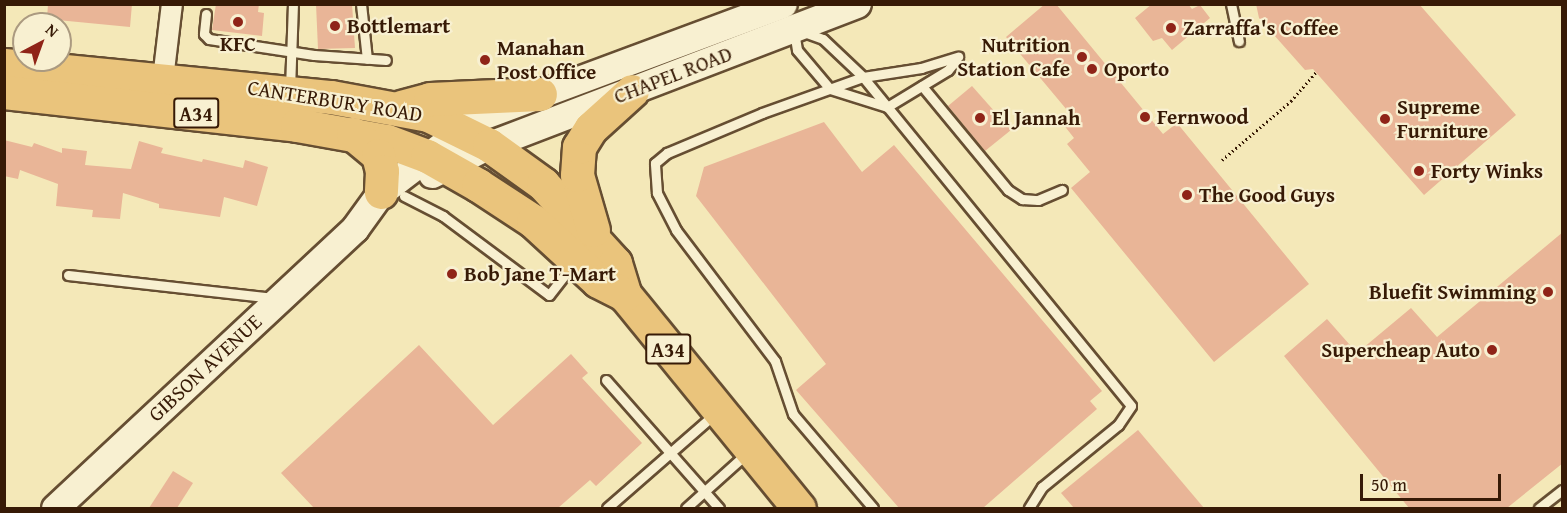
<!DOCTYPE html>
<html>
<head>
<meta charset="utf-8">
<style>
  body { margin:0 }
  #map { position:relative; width:1567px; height:513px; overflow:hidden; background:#f4e8b8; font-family:"Gentium Book Plus",serif }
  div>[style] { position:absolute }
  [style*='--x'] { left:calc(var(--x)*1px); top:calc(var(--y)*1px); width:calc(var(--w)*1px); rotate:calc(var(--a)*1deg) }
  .building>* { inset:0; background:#e9b597 }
  .path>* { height:3px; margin-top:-1.5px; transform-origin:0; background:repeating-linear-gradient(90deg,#371a06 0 1.5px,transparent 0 4.5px) }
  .roads { filter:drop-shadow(2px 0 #664e32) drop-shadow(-2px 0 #664e32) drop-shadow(0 2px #664e32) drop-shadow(0 -2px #664e32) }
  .lane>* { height:9px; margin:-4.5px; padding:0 4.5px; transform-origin:4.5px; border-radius:4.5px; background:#f8f0d1 }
  .street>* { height:20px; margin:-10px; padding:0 10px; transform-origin:10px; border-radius:10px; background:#f8f0d1 }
  .secondary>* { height:27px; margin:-13.5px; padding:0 13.5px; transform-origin:13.5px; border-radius:13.5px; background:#f8f0d1 }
  .highway>* { height:33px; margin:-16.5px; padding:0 16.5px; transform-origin:16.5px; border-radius:16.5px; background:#eac47c }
  .dots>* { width:16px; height:16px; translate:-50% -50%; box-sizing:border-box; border:3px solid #f8f0d1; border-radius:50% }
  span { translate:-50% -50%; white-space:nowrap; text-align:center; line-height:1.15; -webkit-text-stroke:4.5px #f8f0d1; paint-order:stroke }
  .shield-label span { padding:2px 4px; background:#f8f0d1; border:2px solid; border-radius:4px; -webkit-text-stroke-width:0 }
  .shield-label { font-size:20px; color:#371a06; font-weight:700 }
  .poi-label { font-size:21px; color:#371a06; font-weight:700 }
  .left { translate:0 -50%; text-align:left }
  .right { translate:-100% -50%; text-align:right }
  .street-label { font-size:21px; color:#371a06 }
  .frame { position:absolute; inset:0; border:6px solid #371a06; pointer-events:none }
  .north { position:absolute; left:12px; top:12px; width:60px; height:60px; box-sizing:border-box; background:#f8f0d1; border:2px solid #ab9a80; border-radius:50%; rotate:41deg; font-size:16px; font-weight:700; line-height:24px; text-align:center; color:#371a06 }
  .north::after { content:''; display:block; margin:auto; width:21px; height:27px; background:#8f2418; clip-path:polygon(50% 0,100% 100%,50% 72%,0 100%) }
  .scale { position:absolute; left:1360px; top:474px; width:141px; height:27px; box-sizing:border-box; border:3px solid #371a06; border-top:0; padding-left:8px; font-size:18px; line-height:21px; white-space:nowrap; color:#371a06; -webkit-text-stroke:4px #f8f0d1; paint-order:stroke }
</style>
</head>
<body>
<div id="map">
  <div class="building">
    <div style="clip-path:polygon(48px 4px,132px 4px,130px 27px,47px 19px)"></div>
    <div style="clip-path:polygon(216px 4px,259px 4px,258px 12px,264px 13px,262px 36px,212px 30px)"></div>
    <div style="clip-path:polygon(316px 4px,352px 4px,355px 48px,318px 49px)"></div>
    <div style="clip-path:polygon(1045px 4px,1056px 4px,1163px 134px,1177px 123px,1309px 284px,1214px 362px,1071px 188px,1090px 172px,1067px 144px,1074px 138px,1063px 124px,1072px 116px,1006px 37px)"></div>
    <div style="clip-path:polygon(1152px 4px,1188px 4px,1192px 9px,1200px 5px,1210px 18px,1172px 50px,1162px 38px,1153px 41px,1135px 18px)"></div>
    <div style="clip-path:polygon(1256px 4px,1419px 4px,1516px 115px,1424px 195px,1313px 69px,1305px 70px,1259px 18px)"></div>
    <div style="clip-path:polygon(972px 86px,1011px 130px,985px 151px,948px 106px)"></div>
    <div style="clip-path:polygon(824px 122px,862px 172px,894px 145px,1102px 391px,1090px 401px,1097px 409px,983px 508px,899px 508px,796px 390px,826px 364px,696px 196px,704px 167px)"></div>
    <div style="clip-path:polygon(4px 140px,32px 147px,34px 143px,62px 153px,62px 148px,87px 151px,85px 165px,131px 169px,139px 141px,163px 148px,161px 153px,202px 162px,203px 159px,243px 168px,245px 160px,268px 167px,257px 206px,224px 197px,220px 217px,159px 208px,159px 204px,123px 193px,120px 219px,92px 217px,93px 210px,56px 206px,58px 184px,20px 170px,18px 179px,4px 176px)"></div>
    <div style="clip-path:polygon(1563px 232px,1563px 463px,1507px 508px,1409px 508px,1284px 356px,1327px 319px,1357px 353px,1411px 308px,1437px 337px)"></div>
    <div style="clip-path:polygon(419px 345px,493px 425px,571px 354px,588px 373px,582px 378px,642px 443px,596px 486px,590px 480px,558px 508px,314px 508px,281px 473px)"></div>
    <div style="clip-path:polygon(1138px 430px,1204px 508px,1074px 508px,1061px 493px)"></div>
    <div style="clip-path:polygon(173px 471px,193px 483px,177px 508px,149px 508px)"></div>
  </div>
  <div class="path">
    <div style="--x:1222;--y:160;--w:91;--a:-40.5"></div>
    <div style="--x:1291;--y:101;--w:38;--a:-49"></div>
  </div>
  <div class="roads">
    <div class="lane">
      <div style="--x:361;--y:4;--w:55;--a:83.8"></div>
      <div style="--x:1231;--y:4;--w:38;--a:78"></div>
      <div style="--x:206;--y:14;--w:20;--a:96"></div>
      <div style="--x:204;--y:34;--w:7;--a:45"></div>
      <div style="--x:209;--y:39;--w:106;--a:8.7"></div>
      <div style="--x:314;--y:55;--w:72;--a:4"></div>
      <div style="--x:794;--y:31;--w:19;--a:81"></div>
      <div style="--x:797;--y:50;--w:51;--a:49.8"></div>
      <div style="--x:830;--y:89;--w:60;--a:17.5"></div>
      <div style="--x:801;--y:31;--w:23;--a:20"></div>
      <div style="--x:823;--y:39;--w:55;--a:43.5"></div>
      <div style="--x:863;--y:77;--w:424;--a:50.8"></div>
      <div style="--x:1131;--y:406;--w:23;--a:124"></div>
      <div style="--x:1118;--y:425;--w:98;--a:140.8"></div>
      <div style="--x:1042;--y:487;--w:25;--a:122"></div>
      <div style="--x:922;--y:86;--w:135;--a:50.4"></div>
      <div style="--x:1008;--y:190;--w:17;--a:33"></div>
      <div style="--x:1022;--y:199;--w:16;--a:4"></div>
      <div style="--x:1038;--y:200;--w:26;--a:-23"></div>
      <div style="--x:290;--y:89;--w:85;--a:-88"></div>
      <div style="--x:887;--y:107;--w:71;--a:-31.2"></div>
      <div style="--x:948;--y:70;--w:13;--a:-51"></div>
      <div style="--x:404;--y:196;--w:44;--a:27.1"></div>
      <div style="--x:443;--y:216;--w:132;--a:36.7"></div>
      <div style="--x:549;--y:295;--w:37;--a:-52"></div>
      <div style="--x:68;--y:275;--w:207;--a:6.4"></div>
      <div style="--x:606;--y:380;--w:171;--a:48.6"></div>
      <div style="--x:607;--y:508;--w:145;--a:-41.1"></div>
      <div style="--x:686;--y:508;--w:82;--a:-42"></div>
      <div style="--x:873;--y:508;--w:123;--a:-130.4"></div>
      <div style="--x:793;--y:414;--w:56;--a:-108.8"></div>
      <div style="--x:775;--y:361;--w:164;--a:-127.1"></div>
      <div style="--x:676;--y:230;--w:42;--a:-117.2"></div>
      <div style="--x:657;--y:193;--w:30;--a:-94"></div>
      <div style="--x:655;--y:163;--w:16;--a:-40"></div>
      <div style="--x:667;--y:153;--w:103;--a:-22.8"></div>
      <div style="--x:762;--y:113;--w:107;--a:-19.6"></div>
      <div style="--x:863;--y:77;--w:59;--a:-8.8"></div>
      <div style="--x:921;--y:68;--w:39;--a:-17"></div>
      <div style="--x:1539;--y:508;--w:29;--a:-38"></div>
    </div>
    <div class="street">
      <div style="--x:163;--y:79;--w:76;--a:-83.2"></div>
    </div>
    <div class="secondary">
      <div style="--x:432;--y:174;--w:64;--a:-27"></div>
      <div style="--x:489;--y:145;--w:394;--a:-21"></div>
      <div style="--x:55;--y:508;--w:410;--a:-43"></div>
      <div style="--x:355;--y:228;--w:44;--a:-54.2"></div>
      <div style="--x:381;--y:192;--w:123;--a:-37.4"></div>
      <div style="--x:479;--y:117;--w:324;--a:-20.4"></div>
    </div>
    <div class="highway">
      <div style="--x:4;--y:65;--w:329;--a:5.6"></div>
      <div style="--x:331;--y:97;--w:99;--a:10.5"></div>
      <div style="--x:428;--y:115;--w:68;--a:26.2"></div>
      <div style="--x:489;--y:145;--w:67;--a:35.8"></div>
      <div style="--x:543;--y:184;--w:107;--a:47.7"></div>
      <div style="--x:615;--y:263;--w:34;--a:73"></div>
      <div style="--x:625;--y:295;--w:275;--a:50.8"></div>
      <div style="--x:4;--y:92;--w:295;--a:6.4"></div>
      <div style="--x:297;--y:125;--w:91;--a:10.1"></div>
      <div style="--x:387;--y:141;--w:43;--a:20.6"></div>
      <div style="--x:427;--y:156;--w:59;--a:29.6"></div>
      <div style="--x:478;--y:185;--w:66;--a:33.2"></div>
      <div style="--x:533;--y:221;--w:88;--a:42.7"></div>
      <div style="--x:598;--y:281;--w:30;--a:27"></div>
      <div style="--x:401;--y:107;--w:30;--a:-15"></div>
      <div style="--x:430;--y:99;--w:110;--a:-2.6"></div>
      <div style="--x:353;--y:134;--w:33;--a:40"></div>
      <div style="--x:378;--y:155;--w:16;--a:76"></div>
      <div style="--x:382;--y:171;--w:21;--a:93"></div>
      <div style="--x:593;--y:230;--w:57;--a:-106.2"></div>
      <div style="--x:577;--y:175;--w:28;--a:-86"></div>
      <div style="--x:579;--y:147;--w:22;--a:-58"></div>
      <div style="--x:591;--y:128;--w:55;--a:-42.1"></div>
    </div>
  </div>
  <div class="dots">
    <div style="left:238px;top:22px;background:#8f2418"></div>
    <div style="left:335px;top:26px;background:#8f2418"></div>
    <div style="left:1171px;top:28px;background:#8f2418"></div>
    <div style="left:1082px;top:57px;background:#8f2418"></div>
    <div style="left:485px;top:60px;background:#8f2418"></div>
    <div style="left:1092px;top:69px;background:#8f2418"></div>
    <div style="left:1145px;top:117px;background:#8f2418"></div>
    <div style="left:980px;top:118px;background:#8f2418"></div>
    <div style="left:1385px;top:119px;background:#8f2418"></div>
    <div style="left:1419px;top:171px;background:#8f2418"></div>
    <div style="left:1187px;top:195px;background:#8f2418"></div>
    <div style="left:452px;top:274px;background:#8f2418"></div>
    <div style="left:1548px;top:292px;background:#8f2418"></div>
    <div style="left:1492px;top:350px;background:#8f2418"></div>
  </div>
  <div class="shield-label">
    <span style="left:196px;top:113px">A34</span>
    <span style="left:668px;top:349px">A34</span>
  </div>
  <div class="poi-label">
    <span class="left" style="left:347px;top:26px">Bottlemart</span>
    <span class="left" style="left:1183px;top:28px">Zarraffa's Coffee</span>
    <span style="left:238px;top:44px">KFC</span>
    <span class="right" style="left:1070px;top:57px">Nutrition<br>Station Cafe</span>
    <span class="left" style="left:497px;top:60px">Manahan<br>Post Office</span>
    <span class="left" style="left:1104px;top:69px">Oporto</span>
    <span class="left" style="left:1397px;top:119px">Supreme<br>Furniture</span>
    <span class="left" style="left:1157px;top:117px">Fernwood</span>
    <span class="left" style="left:992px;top:118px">El Jannah</span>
    <span class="left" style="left:1431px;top:171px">Forty Winks</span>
    <span class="left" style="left:1199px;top:195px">The Good Guys</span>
    <span class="left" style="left:464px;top:274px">Bob Jane T-Mart</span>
    <span class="right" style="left:1536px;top:292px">Bluefit Swimming</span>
    <span class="right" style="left:1480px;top:350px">Supercheap Auto</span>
  </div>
  <div class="street-label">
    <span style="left:673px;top:75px;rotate:-21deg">CHAPEL ROAD</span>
    <span style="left:335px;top:101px;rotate:9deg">CANTERBURY ROAD</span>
    <span style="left:205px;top:368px;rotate:-43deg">GIBSON AVENUE</span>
  </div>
  <div class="frame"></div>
  <div class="north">N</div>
  <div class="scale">50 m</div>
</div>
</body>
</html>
